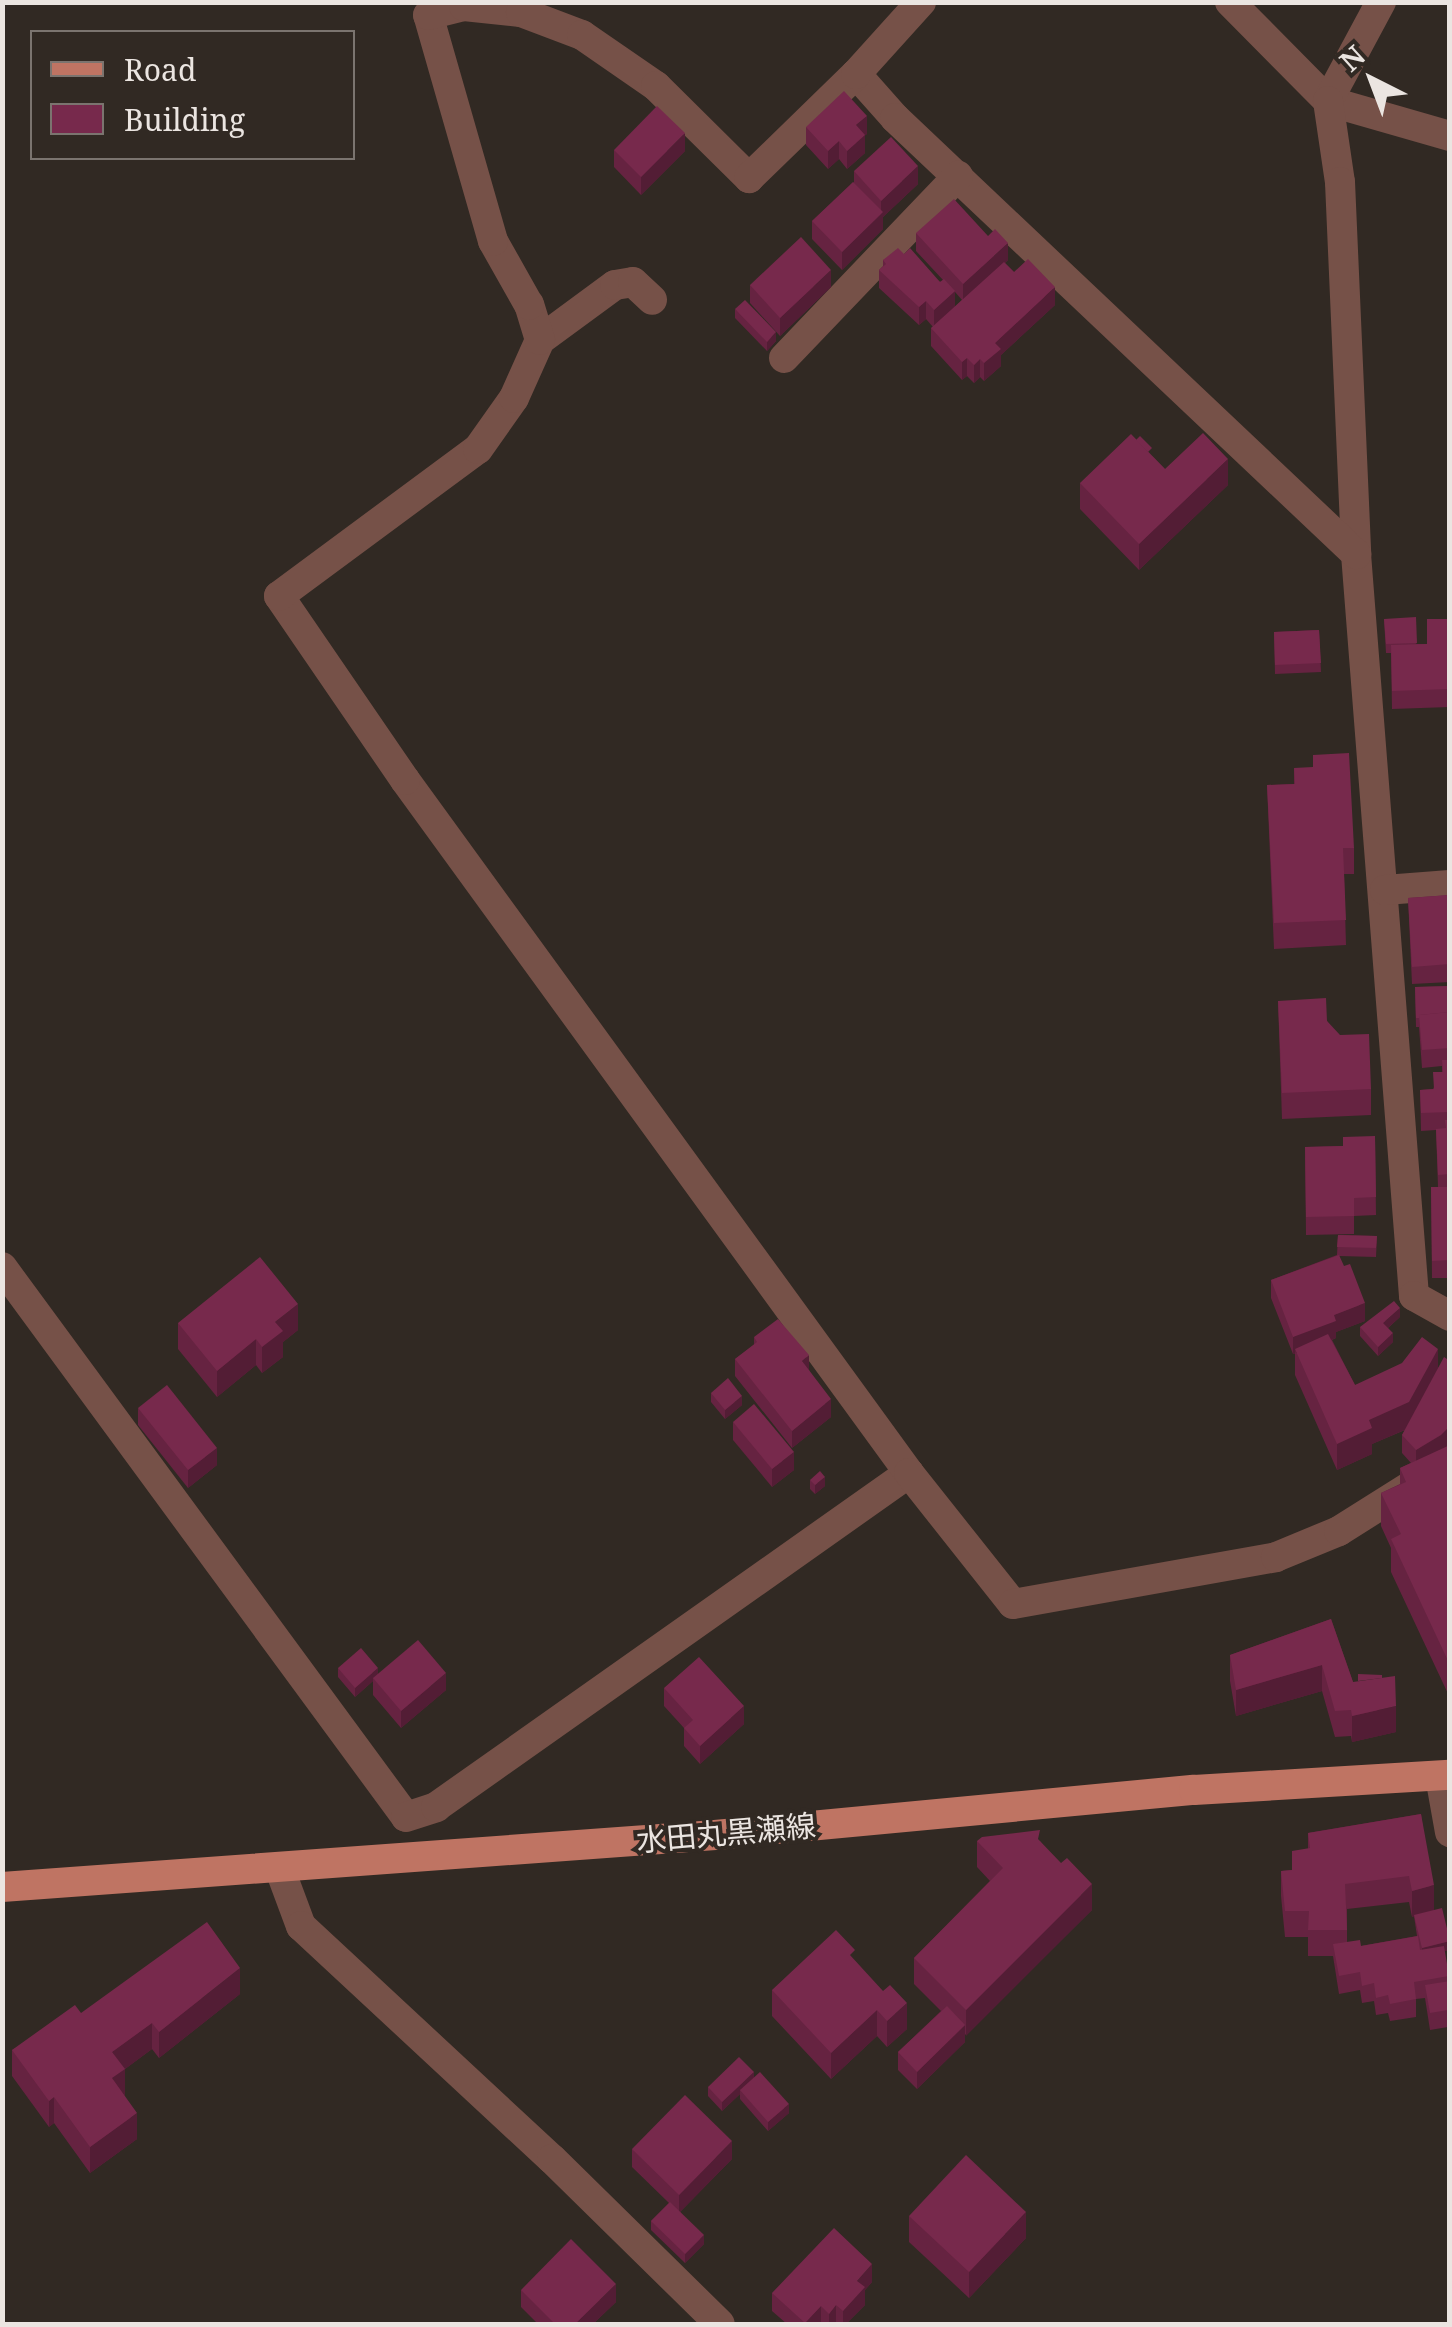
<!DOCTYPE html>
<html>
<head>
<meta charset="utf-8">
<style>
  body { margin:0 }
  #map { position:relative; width:1452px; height:2327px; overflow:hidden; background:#312923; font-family:"Noto Serif","Noto Sans JP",serif }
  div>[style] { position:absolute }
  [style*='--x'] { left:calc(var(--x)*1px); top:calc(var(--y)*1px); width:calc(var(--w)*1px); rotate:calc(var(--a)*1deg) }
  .minor>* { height:30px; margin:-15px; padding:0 15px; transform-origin:15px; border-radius:15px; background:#765148 }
  .major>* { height:30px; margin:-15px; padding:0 15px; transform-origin:15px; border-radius:15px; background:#bf7463 }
  .wall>* { inset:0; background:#662341 }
  .shaded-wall>* { inset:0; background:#531d35 }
  .building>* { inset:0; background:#77294c }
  span { translate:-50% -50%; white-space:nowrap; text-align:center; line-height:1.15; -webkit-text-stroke:8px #312923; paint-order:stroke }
  .street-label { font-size:30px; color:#ebe5e1 }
  .frame { position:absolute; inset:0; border:5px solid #ebe5e1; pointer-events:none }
  .legend { position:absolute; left:30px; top:30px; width:325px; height:130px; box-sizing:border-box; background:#312923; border:2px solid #7b746f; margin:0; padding:12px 18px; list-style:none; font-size:30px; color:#ebe5e1 }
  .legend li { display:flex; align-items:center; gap:20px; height:50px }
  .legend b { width:50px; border:2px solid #7b746f }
  .north { position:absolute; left:1322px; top:30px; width:100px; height:100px; -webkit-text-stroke:8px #312923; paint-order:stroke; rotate:318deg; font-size:28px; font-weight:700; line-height:40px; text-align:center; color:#ebe5e1 }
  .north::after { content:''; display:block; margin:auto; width:35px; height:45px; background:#ebe5e1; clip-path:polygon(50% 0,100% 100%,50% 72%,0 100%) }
</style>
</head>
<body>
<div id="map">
  <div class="minor">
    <div style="--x:1230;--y:2;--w:139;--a:45.3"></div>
    <div style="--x:1328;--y:101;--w:127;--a:16"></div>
    <div style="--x:1381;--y:2;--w:112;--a:118.2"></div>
    <div style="--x:1328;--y:101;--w:82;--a:81.6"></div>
    <div style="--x:1340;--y:182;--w:372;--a:87.5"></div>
    <div style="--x:1356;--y:554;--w:744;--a:85.53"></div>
    <div style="--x:1414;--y:1296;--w:41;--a:29.1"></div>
    <div style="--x:856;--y:74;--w:59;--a:48.4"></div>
    <div style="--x:895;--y:118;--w:635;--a:43.4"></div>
    <div style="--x:540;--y:340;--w:93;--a:-36.3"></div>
    <div style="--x:615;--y:285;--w:18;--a:-9"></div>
    <div style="--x:633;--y:282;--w:26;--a:43"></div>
    <div style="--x:784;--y:358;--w:252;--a:-46.3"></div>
    <div style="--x:1385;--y:890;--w:65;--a:-4.4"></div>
    <div style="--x:2;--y:1267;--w:682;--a:53.7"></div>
    <div style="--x:406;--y:1817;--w:32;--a:-18"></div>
    <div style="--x:436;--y:1807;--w:579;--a:-35.23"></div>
    <div style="--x:909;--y:1473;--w:857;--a:-126.03"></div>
    <div style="--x:405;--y:780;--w:223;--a:-124.4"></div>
    <div style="--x:279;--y:596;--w:247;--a:-36.5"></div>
    <div style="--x:478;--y:449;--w:62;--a:-54.8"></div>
    <div style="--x:514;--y:398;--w:64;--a:-65.9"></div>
    <div style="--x:540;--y:340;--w:37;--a:-107"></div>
    <div style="--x:529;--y:305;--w:73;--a:-119.4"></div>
    <div style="--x:493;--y:241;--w:235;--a:-106"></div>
    <div style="--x:428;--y:15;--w:37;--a:-14"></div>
    <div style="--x:464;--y:6;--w:57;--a:6"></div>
    <div style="--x:521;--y:12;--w:65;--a:20.7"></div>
    <div style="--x:582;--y:35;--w:90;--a:34.6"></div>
    <div style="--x:656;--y:86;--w:131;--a:44.7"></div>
    <div style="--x:749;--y:178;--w:149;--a:-44.2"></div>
    <div style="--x:856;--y:74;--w:97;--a:-47.9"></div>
    <div style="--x:909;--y:1473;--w:167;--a:51.6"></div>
    <div style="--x:1013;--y:1604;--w:267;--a:-10.1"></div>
    <div style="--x:1276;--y:1557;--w:68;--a:-22.4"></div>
    <div style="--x:1339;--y:1531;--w:131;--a:-32.2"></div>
    <div style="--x:1440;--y:1776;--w:57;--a:79.9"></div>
    <div style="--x:279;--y:1867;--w:63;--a:69.6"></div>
    <div style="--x:301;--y:1926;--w:342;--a:42.9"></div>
    <div style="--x:552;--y:2159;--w:235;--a:44.5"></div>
  </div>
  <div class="major">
    <div style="--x:2;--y:1887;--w:715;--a:-4.17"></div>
    <div style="--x:715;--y:1835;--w:481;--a:-5.4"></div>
    <div style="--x:1194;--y:1790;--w:256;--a:-3.4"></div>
  </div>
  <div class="wall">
    <div style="clip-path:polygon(806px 127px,867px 134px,865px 135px,865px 153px,847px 169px,839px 159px,828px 169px,806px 145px)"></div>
    <div style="clip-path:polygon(614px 150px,685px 151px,641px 195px,614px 167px)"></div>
    <div style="clip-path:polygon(854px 171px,918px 184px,883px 217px,883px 229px,842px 270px,812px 239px,812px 221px,854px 182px)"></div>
    <div style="clip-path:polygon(evenodd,916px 233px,1008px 260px,1005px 263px,1014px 272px,1055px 305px,1001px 355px,1001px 366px,984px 381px,980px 377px,974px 383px,967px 376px,962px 380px,931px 346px,931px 328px,933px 327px,926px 319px,919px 325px,879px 288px,879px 270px,883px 266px,883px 260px,904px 254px,940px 282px,943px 280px,916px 251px,916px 233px,955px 292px,962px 300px,955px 307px,955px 292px)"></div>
    <div style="clip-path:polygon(750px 285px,831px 287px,780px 336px,750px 303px)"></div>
    <div style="clip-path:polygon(735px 309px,776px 341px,767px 351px,735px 318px)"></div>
    <div style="clip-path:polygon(1152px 456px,1165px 469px,1228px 485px,1139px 570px,1080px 509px,1080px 483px)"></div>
    <div style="clip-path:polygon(1384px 619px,1417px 644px,1427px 644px,1450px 619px,1450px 707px,1392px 709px,1391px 653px,1386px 653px)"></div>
    <div style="clip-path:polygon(1319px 630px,1321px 672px,1275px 674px,1274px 632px)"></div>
    <div style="clip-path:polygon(1294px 768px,1354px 848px,1354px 874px,1344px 874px,1346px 945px,1274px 949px,1267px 785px,1294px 784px)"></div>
    <div style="clip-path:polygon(1450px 895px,1450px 982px,1412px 984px,1408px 898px)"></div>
    <div style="clip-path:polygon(1450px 986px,1450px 1278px,1432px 1278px,1431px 1187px,1438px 1187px,1436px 1130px,1421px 1131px,1420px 1090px,1433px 1089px,1442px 1072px,1442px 1066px,1422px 1068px,1419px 1027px,1416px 1027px,1415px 987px)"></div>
    <div style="clip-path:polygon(1278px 1001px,1327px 1021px,1371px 1089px,1371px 1115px,1282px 1119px)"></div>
    <div style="clip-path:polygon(1375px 1136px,1376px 1215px,1354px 1216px,1354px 1234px,1306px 1235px,1305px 1147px,1343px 1146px)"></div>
    <div style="clip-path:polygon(1338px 1235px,1377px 1236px,1376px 1257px,1339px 1256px,1365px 1321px,1336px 1332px,1336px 1338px,1332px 1340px,1355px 1385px,1438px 1368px,1450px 1361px,1450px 1443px,1446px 1447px,1450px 1445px,1450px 1698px,1391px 1572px,1391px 1548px,1381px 1526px,1381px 1493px,1400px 1484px,1400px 1468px,1411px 1463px,1402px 1453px,1402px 1435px,1405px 1430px,1372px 1444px,1372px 1454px,1337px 1470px,1295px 1375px,1295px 1354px,1293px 1354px,1271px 1298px,1271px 1280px,1337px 1255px)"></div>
    <div style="clip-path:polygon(1400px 1317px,1388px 1328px,1393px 1342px,1378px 1356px,1360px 1336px,1360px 1327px)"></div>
    <div style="clip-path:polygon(178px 1323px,298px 1330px,283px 1342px,283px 1357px,262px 1373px,256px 1365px,217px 1397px,178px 1349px)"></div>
    <div style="clip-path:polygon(754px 1337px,809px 1370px,831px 1417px,792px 1448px,735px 1376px,735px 1359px,754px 1345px)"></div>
    <div style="clip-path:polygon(711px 1393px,742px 1405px,725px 1419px,711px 1402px)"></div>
    <div style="clip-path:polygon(138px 1408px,217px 1465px,188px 1488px,138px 1425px)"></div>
    <div style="clip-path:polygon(733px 1422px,794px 1470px,772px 1487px,733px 1440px)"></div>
    <div style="clip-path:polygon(810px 1480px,825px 1486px,815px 1494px,810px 1489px)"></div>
    <div style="clip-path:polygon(1331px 1619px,1353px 1682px,1396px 1732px,1352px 1742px,1351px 1736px,1335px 1737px,1322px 1691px,1236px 1716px,1230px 1681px,1230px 1655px)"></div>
    <div style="clip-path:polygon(338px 1668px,378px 1674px,446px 1690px,401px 1728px,373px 1695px,373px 1681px,355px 1697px,338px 1677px)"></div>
    <div style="clip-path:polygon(664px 1688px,744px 1724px,700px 1764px,684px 1746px,684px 1728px,664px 1706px)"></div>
    <div style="clip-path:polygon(evenodd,1421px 1814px,1434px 1910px,1450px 1939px,1450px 1950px,1444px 1951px,1450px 1981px,1450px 2036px,1448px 2027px,1430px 2030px,1425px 1998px,1416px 1999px,1416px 2017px,1390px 2021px,1388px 2013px,1376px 2015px,1374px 2001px,1362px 2003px,1360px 1990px,1339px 1994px,1333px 1956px,1308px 1956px,1308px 1937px,1285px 1937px,1281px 1896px,1281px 1871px,1292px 1870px,1308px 1849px,1308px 1833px,1421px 1814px,1409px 1902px,1412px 1917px,1414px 1916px,1417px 1936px,1361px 1946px,1347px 1942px,1347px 1909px,1409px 1902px)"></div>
    <div style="clip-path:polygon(977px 1841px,1040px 1841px,1092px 1910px,965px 2035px,965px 2042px,917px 2089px,898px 2070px,898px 2052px,941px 2011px,914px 1984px,914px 1958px,990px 1881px,977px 1867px)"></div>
    <div style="clip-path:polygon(855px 1961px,907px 2029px,887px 2047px,877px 2036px,831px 2079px,772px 2016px,772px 1990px)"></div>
    <div style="clip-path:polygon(240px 1994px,159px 2058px,152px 2049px,125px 2069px,124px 2095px,137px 2139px,90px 2173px,54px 2123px,49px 2127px,12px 2076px,12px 2050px,81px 2013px)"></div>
    <div style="clip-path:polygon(754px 2078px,789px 2113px,768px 2131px,740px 2099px,740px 2094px,722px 2111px,708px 2096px,708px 2087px)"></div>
    <div style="clip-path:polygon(632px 2149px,732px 2159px,680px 2212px,704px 2244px,685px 2263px,651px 2230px,651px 2221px,669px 2203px,632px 2167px)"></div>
    <div style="clip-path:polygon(909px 2216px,1026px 2238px,969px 2298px,909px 2242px)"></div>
    <div style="clip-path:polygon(872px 2282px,865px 2290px,865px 2305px,846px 2324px,838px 2324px,836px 2323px,835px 2324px,787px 2324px,772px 2311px,772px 2293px)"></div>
    <div style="clip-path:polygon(521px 2290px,616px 2302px,593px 2324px,538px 2324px,521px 2307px)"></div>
  </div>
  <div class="shaded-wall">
    <div style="clip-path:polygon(867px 116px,867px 134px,856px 143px,856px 125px)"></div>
    <div style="clip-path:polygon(685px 133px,685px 151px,641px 195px,641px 177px)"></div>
    <div style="clip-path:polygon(865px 135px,865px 153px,847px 169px,847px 151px)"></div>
    <div style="clip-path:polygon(839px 141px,839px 159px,828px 169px,828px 151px)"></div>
    <div style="clip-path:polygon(918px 166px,918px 184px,883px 217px,883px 229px,842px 270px,842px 252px,881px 214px,881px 201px)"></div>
    <div style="clip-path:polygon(1008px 243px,1008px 260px,963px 301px,963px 284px)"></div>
    <div style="clip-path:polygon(831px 270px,831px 287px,780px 336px,780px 318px)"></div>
    <div style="clip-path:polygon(1055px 287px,1055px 305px,1001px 355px,1001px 366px,984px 381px,984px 363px,995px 343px)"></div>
    <div style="clip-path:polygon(955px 291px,955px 309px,934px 328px,934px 310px)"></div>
    <div style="clip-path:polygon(926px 301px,926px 319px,919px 325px,919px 307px)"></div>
    <div style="clip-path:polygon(776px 332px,776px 341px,767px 351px,767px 342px)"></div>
    <div style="clip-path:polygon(967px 358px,967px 376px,962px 380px,962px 362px)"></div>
    <div style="clip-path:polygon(980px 359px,980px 377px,974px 383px,974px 365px)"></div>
    <div style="clip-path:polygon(1228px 459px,1228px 485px,1139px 570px,1139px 544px)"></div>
    <div style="clip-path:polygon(1365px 1303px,1365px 1321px,1336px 1332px,1336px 1338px,1296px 1353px,1295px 1349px,1295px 1354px,1293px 1354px,1293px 1337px,1334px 1315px)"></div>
    <div style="clip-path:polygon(298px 1304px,298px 1330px,283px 1342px,283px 1357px,262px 1373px,262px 1347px,275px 1322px)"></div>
    <div style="clip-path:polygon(1400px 1308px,1400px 1317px,1383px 1332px,1383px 1323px)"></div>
    <div style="clip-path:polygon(1393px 1333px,1393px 1342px,1378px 1356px,1378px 1347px)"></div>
    <div style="clip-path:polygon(256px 1339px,256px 1365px,217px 1397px,217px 1371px)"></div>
    <div style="clip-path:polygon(1438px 1349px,1438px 1375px,1409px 1428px,1372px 1444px,1372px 1454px,1337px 1470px,1337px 1444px,1369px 1420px)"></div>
    <div style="clip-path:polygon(809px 1355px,809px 1373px,802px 1361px)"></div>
    <div style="clip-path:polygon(742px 1396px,742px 1405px,725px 1419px,725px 1410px)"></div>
    <div style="clip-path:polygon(831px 1399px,831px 1417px,792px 1448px,792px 1431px)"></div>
    <div style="clip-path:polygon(1450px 1426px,1450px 1443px,1441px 1453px,1416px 1467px,1416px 1450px)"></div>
    <div style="clip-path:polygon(217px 1448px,217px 1465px,188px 1488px,188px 1470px)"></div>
    <div style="clip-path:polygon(794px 1452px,794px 1470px,772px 1487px,772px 1469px)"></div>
    <div style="clip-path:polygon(825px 1477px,825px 1486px,815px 1494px,815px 1485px)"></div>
    <div style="clip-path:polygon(1322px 1665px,1322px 1691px,1236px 1716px,1236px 1690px)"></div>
    <div style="clip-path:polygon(378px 1668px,378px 1677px,373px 1678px,373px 1681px,355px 1697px,355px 1688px)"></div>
    <div style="clip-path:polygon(446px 1673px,446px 1690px,401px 1728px,401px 1711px)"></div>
    <div style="clip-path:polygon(744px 1706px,744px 1724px,700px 1764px,700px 1746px)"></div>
    <div style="clip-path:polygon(1396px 1706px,1396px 1732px,1352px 1742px,1352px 1716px)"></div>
    <div style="clip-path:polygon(1092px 1884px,1092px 1910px,966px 2036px,966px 2010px)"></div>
    <div style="clip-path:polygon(1434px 1885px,1434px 1911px,1412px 1917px,1412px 1891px)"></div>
    <div style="clip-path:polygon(1450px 1941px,1450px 1950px,1422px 1957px,1422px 1948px)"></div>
    <div style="clip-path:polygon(240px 1968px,240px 1994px,159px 2058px,159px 2032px)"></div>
    <div style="clip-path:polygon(907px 2003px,907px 2029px,887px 2047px,887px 2021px)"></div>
    <div style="clip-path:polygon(877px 2010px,877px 2036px,831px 2079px,831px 2053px)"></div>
    <div style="clip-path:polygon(152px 2023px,152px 2049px,125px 2069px,125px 2095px,112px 2104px,112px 2052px)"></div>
    <div style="clip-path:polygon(965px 2025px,965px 2042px,917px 2089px,917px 2072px)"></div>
    <div style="clip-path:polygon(754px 2072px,754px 2081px,740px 2090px,740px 2094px,722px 2111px,722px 2102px)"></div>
    <div style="clip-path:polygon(54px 2097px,54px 2123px,49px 2127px,49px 2101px)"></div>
    <div style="clip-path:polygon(789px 2104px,789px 2113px,768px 2131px,768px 2122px)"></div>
    <div style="clip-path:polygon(137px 2113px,137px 2139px,90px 2173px,90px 2147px)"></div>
    <div style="clip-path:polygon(732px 2141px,732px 2159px,679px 2213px,679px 2195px)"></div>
    <div style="clip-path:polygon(1026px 2212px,1026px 2238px,969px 2298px,969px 2272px)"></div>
    <div style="clip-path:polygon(704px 2235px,704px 2244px,685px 2263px,685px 2254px)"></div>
    <div style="clip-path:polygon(872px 2264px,872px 2282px,865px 2290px,865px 2305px,846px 2324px,843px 2324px,843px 2311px,857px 2281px)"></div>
    <div style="clip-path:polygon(616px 2284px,616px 2302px,593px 2324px,575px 2324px)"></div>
    <div style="clip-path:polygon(836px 2305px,836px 2323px,835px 2324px,829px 2324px,829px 2314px)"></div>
    <div style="clip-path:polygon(821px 2306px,821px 2324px,805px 2324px,805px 2323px)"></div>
  </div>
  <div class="building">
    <div style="clip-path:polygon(844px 91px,867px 116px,856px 125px,865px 135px,847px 151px,839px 141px,828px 151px,806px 127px)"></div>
    <div style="clip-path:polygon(657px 106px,685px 133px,641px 177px,614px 150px)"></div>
    <div style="clip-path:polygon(891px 137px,918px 166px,881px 201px,854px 171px)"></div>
    <div style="clip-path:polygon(853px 182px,883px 212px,842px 252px,812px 221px)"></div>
    <div style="clip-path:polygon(954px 199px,988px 236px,995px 229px,1008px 243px,963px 284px,916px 233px)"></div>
    <div style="clip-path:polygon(801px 237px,831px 270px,780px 318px,750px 285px)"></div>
    <div style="clip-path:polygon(898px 248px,904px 254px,910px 248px,940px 282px,944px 279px,955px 291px,934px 310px,926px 301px,919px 307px,879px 270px,886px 264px,883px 260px)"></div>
    <div style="clip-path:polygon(1028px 259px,1055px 287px,995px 343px,1001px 349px,984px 363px,980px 359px,974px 365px,967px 358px,962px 362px,931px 328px,1004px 262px,1014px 272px)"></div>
    <div style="clip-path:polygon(745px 300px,776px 332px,767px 342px,735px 309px)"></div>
    <div style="clip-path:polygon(1203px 433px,1228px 459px,1139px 544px,1080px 483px,1131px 434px,1165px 469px)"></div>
    <div style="clip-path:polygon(1140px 436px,1152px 448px,1148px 452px,1136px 440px)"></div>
    <div style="clip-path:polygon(1416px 617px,1417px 643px,1386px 644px,1384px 619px)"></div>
    <div style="clip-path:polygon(1427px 619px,1450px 619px,1450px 689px,1392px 691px,1391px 645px,1427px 644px)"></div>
    <div style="clip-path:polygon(1319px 630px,1321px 663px,1275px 665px,1274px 632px)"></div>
    <div style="clip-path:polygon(1349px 753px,1354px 848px,1343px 848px,1346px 920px,1274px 923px,1267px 785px,1295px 784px,1294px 768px,1313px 767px,1313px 755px)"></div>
    <div style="clip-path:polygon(1450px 895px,1450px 964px,1412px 967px,1408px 898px)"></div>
    <div style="clip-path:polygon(1450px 986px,1450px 1012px,1419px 1015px,1419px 1018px,1416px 1018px,1415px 987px)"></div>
    <div style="clip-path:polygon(1326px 998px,1327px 1021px,1340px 1035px,1369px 1034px,1371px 1089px,1282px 1093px,1278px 1001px)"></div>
    <div style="clip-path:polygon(1450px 1012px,1450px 1048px,1422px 1050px,1419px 1015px)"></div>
    <div style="clip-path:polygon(1442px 1060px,1450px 1060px,1450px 1112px,1421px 1113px,1420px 1090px,1434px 1089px,1433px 1072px,1443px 1072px)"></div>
    <div style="clip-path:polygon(1445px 1120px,1450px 1120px,1450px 1174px,1438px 1175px,1436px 1129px,1446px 1128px)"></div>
    <div style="clip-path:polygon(1375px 1136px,1376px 1197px,1354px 1198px,1354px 1216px,1306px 1217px,1305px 1147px,1343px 1146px,1343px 1137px)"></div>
    <div style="clip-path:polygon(1431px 1187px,1450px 1187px,1450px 1260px,1432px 1261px)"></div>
    <div style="clip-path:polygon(1338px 1235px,1377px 1236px,1376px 1248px,1337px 1247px)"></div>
    <div style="clip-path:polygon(1339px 1255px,1344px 1266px,1350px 1264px,1365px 1303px,1334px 1315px,1336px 1321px,1293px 1337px,1271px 1280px)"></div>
    <div style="clip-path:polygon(260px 1257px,298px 1304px,275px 1322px,283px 1331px,262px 1347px,256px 1339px,217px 1371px,178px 1323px)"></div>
    <div style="clip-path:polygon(1394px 1301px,1400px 1308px,1383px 1323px,1393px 1333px,1378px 1347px,1360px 1327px)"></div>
    <div style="clip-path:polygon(778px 1319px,809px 1355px,802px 1361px,831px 1399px,792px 1431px,735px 1359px,757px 1342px,754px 1337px)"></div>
    <div style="clip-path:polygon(1328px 1334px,1355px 1385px,1402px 1363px,1422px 1337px,1438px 1349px,1409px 1402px,1369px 1420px,1372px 1428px,1337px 1444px,1295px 1349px)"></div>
    <div style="clip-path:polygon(1444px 1357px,1450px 1361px,1450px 1426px,1441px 1435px,1416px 1450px,1402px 1435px)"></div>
    <div style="clip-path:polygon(728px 1378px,742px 1396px,725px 1410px,711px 1393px)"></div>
    <div style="clip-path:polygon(167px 1385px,217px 1448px,188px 1470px,138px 1408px)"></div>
    <div style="clip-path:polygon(754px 1404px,794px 1452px,772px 1469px,733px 1422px)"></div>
    <div style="clip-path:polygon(1450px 1445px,1450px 1665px,1391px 1539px,1401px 1534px,1381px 1493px,1406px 1482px,1400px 1468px)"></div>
    <div style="clip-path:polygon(820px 1471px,825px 1477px,815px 1485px,810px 1480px)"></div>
    <div style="clip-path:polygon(1331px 1619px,1353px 1682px,1395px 1676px,1396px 1706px,1352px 1716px,1351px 1710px,1335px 1711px,1322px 1665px,1236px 1690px,1230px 1655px)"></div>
    <div style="clip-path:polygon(418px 1640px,446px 1673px,401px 1711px,373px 1678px)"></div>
    <div style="clip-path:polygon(361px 1648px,378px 1668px,355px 1688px,338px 1668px)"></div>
    <div style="clip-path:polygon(699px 1657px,744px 1706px,700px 1746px,684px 1728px,693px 1720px,664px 1688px)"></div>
    <div style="clip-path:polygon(1358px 1674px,1382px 1675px,1382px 1678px,1358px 1681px)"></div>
    <div style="clip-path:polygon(1421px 1814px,1434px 1885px,1412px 1891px,1409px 1876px,1345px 1884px,1347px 1930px,1308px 1930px,1309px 1911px,1285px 1911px,1281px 1871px,1292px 1870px,1292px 1851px,1310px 1848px,1308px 1833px)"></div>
    <div style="clip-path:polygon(1040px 1830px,1038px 1839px,1061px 1863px,1067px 1858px,1092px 1884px,966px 2010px,914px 1958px,1003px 1868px,977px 1841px,982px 1837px)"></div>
    <div style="clip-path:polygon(1442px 1908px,1450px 1941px,1422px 1948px,1414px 1915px)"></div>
    <div style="clip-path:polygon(207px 1922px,240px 1968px,159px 2032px,152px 2023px,112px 2052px,125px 2069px,112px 2078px,137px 2113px,90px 2147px,54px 2097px,49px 2101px,12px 2050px,75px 2005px,81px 2013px)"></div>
    <div style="clip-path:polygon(836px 1930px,855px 1950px,850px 1955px,883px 1991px,890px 1985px,907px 2003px,887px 2021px,877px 2010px,831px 2053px,772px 1990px)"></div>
    <div style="clip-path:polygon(1418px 1936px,1420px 1950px,1444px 1946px,1449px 1976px,1414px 1982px,1416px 1999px,1390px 2004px,1388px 1995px,1376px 1998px,1374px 1983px,1362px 1986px,1360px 1972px,1339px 1976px,1333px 1944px,1360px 1940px,1361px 1946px)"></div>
    <div style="clip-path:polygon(1450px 1981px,1450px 2019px,1448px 2010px,1430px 2013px,1425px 1985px)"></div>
    <div style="clip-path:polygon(947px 2006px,965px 2025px,917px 2072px,898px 2052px)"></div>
    <div style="clip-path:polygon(739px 2057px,754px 2072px,722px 2102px,708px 2087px)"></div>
    <div style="clip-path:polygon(760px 2072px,789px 2104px,768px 2122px,740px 2090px)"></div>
    <div style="clip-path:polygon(685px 2095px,732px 2141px,679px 2195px,632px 2149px)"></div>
    <div style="clip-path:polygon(966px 2155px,1026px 2212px,969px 2272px,909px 2216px)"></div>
    <div style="clip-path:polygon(670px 2202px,704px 2235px,685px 2254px,651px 2221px)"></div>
    <div style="clip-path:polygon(834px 2228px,872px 2264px,857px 2281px,865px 2287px,843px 2311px,836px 2305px,829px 2314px,821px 2306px,805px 2323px,772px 2293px)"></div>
    <div style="clip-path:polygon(571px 2239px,616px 2284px,575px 2324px,555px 2324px,521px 2290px)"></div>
  </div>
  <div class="street-label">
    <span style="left:726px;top:1833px;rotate:-5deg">水田丸黒瀬線</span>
  </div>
  <div class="frame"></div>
  <ul class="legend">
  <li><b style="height:12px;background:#bf7463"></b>Road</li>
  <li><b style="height:28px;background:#77294c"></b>Building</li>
  </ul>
  <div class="north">N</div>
</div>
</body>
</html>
